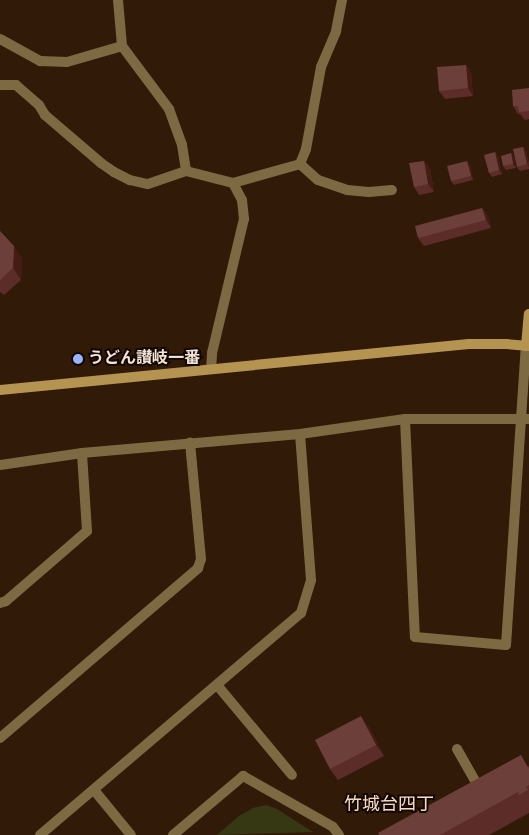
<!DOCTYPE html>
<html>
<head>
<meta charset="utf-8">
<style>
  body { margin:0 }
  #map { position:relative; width:529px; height:835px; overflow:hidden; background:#321a09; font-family:"Sofia Sans Condensed","Noto Sans JP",sans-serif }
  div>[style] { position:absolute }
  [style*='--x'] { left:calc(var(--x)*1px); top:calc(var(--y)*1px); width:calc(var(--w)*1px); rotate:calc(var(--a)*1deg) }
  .green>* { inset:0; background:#363814 }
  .lane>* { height:10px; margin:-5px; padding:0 5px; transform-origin:5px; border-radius:5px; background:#7e6a42 }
  .street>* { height:10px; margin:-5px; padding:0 5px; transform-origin:5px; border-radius:5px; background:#7e6a42 }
  .secondary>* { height:10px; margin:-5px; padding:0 5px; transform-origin:5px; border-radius:5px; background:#b59451 }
  .wall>* { inset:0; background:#5c2c28 }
  .shaded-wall>* { inset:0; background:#451c14 }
  .building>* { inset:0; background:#6d3f3b }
  .dots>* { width:14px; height:14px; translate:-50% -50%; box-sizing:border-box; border:2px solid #120803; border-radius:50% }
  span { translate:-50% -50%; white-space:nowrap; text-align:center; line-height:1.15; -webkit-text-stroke:4px #120803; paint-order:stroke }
  .poi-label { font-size:16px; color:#f3e2d7; font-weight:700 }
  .left { translate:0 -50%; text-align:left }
  .neighbourhood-label { font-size:18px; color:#fad9c4 }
</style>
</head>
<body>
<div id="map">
  <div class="green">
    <div style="clip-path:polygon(266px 805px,277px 809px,313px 832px,217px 835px,239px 816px,253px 808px)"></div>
  </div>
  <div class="lane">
    <div style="--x:118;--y:0;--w:46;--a:85"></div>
    <div style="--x:122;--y:46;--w:79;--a:53.3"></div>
    <div style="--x:169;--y:109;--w:38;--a:70"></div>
    <div style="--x:182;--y:145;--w:26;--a:81"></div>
    <div style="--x:0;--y:39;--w:46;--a:28.8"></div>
    <div style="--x:40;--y:61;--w:27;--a:2"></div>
    <div style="--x:67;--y:62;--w:57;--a:-16.2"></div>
    <div style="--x:1;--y:85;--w:15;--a:0"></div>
    <div style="--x:16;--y:85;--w:30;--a:41"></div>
    <div style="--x:39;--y:105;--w:12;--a:59"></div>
    <div style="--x:45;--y:115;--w:74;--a:40.6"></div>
    <div style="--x:101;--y:163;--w:16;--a:35"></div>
    <div style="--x:114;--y:172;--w:18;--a:27"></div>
    <div style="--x:130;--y:180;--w:18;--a:13"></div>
    <div style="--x:148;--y:184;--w:40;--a:-18.9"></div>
    <div style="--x:186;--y:171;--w:49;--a:14.3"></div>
    <div style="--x:233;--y:183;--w:70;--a:-15.8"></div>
    <div style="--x:300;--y:164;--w:16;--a:-68"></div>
    <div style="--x:306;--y:149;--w:83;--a:-79.6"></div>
    <div style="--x:321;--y:67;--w:39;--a:-67"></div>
    <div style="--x:336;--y:31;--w:32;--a:-79"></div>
    <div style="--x:300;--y:164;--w:24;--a:42"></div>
    <div style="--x:318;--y:180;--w:31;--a:19"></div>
    <div style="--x:347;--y:190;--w:22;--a:5"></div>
    <div style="--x:369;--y:192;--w:23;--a:-5"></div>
    <div style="--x:211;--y:369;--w:16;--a:-86"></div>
    <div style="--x:212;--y:353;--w:138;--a:-76.6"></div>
    <div style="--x:244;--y:219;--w:19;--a:-96"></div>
    <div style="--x:242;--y:200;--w:19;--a:-118"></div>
    <div style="--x:457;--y:749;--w:43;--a:60.4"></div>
    <div style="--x:94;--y:790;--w:58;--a:50.6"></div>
    <div style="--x:173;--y:835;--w:92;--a:-40.1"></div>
    <div style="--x:243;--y:776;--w:103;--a:29.5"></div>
    <div style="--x:333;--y:827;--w:10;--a:53"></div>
  </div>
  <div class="street">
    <div style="--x:405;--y:419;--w:218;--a:87.4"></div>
    <div style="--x:415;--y:637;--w:91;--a:5"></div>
    <div style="--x:506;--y:645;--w:300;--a:-86.2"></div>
    <div style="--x:0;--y:465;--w:83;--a:-8.3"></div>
    <div style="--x:82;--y:453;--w:219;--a:-5"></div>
    <div style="--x:300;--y:434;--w:106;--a:-8.1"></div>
    <div style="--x:405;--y:419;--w:124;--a:0"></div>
    <div style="--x:0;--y:603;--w:6;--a:-18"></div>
    <div style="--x:6;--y:601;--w:107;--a:-40.8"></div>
    <div style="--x:87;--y:531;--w:78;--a:-93.7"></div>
    <div style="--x:217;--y:685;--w:117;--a:50.2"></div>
    <div style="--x:0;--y:738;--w:261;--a:-40.6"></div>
    <div style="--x:198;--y:568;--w:9;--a:-72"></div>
    <div style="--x:201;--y:559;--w:117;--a:-95.4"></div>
    <div style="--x:40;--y:835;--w:343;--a:-40.4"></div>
    <div style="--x:301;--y:613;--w:34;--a:-73"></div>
    <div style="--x:311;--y:580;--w:146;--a:-94.3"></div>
  </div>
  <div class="secondary">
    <div style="--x:526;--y:346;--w:32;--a:-85"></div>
    <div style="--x:0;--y:390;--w:471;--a:-5.6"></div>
    <div style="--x:469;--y:344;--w:37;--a:0"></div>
    <div style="--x:506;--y:344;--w:23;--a:5"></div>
  </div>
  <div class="wall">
    <div style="clip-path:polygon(466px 65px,471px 73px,473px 96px,445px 99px,439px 91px)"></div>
    <div style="clip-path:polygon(529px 88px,529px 119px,525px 120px,520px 114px,518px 114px,513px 106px)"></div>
    <div style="clip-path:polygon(523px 147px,526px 151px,529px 164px,529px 169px,520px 171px,517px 167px)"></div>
    <div style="clip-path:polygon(495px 152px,498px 156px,502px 174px,492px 177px,489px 173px)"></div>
    <div style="clip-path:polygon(511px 153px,514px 158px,516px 168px,506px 170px,503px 166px)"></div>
    <div style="clip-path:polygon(424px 161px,430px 169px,434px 192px,419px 195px,414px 187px)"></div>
    <div style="clip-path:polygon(470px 165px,473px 180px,454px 185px,451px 181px)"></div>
    <div style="clip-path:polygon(482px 208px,488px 216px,491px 228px,424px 246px,418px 238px)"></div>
    <div style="clip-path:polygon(0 231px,22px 258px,21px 280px,4px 295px,0 292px)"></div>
    <div style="clip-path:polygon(369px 727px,384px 756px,338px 780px,330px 769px)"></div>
    <div style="clip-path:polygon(529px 766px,529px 813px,489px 835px,379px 835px)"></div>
  </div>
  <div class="shaded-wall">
    <div style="clip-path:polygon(466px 65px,471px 73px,473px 96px,468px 88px)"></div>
    <div style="clip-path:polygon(523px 147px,526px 151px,529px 167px,527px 164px)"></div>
    <div style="clip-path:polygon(495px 152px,498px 156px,502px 174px,499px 170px)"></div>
    <div style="clip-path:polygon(511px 153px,514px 158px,516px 168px,513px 164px)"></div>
    <div style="clip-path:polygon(424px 161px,430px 169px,434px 192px,428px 184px)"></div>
    <div style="clip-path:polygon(467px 161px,470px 165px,473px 180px,471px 176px)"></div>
    <div style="clip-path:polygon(482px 208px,488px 216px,491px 228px,486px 220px)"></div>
    <div style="clip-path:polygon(14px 246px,22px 258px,21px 280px,13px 268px)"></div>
    <div style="clip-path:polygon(361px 716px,369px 727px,384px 756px,376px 745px)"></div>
  </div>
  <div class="building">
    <div style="clip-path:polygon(466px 65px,468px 88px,439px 91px,437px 67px)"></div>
    <div style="clip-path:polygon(529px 88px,529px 111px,519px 112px,518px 106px,513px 106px,512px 90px)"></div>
    <div style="clip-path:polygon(523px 147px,527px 164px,517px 167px,513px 149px)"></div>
    <div style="clip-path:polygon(495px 152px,499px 170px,489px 173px,484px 155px)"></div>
    <div style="clip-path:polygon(511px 153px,513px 164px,503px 166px,501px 156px)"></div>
    <div style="clip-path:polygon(424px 161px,428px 184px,414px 187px,409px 163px)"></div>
    <div style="clip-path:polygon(467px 161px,471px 176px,451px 181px,447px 166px)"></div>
    <div style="clip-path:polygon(482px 208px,486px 220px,418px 238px,415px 226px)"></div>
    <div style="clip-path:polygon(0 231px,14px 246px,13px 268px,0 280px)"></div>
    <div style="clip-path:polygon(361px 716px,376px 745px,330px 769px,315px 740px)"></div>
    <div style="clip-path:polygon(521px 755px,529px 769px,529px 785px,526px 787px,528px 790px,519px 795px,518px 792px,440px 835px,379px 835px,378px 833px)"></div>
  </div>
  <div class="dots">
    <div style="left:78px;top:359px;background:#9bb5fd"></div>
  </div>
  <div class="poi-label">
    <span class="left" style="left:88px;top:359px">うどん讃岐一番</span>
  </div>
  <div class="neighbourhood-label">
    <span style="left:389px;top:805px">竹城台四丁</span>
  </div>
</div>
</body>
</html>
